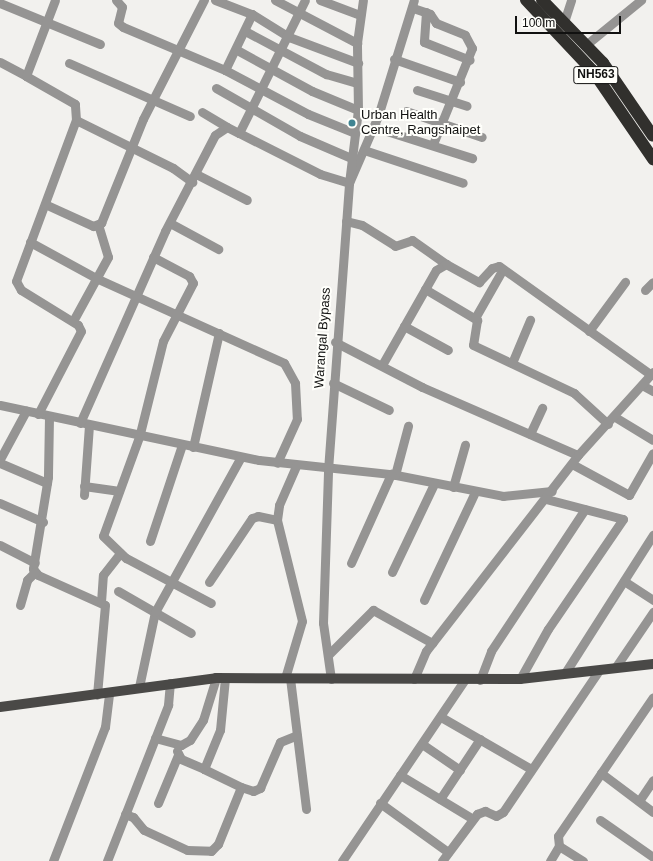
<!DOCTYPE html>
<html>
<head>
<meta charset="utf-8">
<style>
  body { margin:0 }
  #map { position:relative; width:653px; height:861px; overflow:hidden; background:#f2f1ee; font-family:Helvetica,sans-serif }
  div>[style] { position:absolute }
  [style*='--x'] { left:calc(var(--x)*1px); top:calc(var(--y)*1px); width:calc(var(--w)*1px); rotate:calc(var(--a)*1deg) }
  .minor>* { height:9px; margin:-4.5px; padding:0 4.5px; transform-origin:4.5px; border-radius:4.5px; background:#959493 }
  .major>* { height:10px; margin:-5px; padding:0 5px; transform-origin:5px; border-radius:5px; background:#4a4947 }
  .highway>* { height:12px; margin:-6px; padding:0 6px; transform-origin:6px; border-radius:6px; background:#31302d }
  .dots>* { width:11px; height:11px; translate:-50% -50%; box-sizing:border-box; border:2px solid #fffffb; border-radius:50% }
  span { translate:-50% -50%; white-space:nowrap; text-align:center; line-height:1.15; -webkit-text-stroke:4px #fffffb; paint-order:stroke }
  .shield-label span { padding:1px 3px; background:#fffffb; border:1px solid; border-radius:3px; -webkit-text-stroke-width:0 }
  .shield-label { font-size:12px; color:#111110; font-weight:700 }
  .poi-label { font-size:13px; color:#111110 }
  .left { translate:0 -50%; text-align:left }
  .street-label { font-size:13px; color:#111110 }
  .scale { position:absolute; left:515px; top:16px; width:106px; height:18px; box-sizing:border-box; border:2px solid #111110; border-top:0; padding-left:5px; font-size:12px; line-height:14px; white-space:nowrap; color:#111110; -webkit-text-stroke:3px #fffffb; paint-order:stroke }
</style>
</head>
<body>
<div id="map">
  <div class="minor">
    <div style="--x:116;--y:0;--w:9;--a:49"></div>
    <div style="--x:122;--y:7;--w:16;--a:104"></div>
    <div style="--x:118;--y:23;--w:6;--a:39"></div>
    <div style="--x:123;--y:27;--w:111;--a:22.9"></div>
    <div style="--x:225;--y:70;--w:94;--a:27.9"></div>
    <div style="--x:308;--y:114;--w:51;--a:22"></div>
    <div style="--x:215;--y:0;--w:40;--a:21"></div>
    <div style="--x:252;--y:14;--w:44;--a:31.9"></div>
    <div style="--x:289;--y:37;--w:74;--a:20.6"></div>
    <div style="--x:275;--y:0;--w:93;--a:27.7"></div>
    <div style="--x:320;--y:0;--w:43;--a:20.6"></div>
    <div style="--x:0;--y:3;--w:108;--a:22.3"></div>
    <div style="--x:413;--y:8;--w:18;--a:19"></div>
    <div style="--x:430;--y:14;--w:11;--a:56"></div>
    <div style="--x:436;--y:23;--w:31;--a:22"></div>
    <div style="--x:465;--y:35;--w:15;--a:62"></div>
    <div style="--x:472;--y:48;--w:104;--a:112.1"></div>
    <div style="--x:426;--y:12;--w:30;--a:94"></div>
    <div style="--x:424;--y:42;--w:49;--a:21.4"></div>
    <div style="--x:564;--y:22;--w:23;--a:-72"></div>
    <div style="--x:245;--y:31;--w:92;--a:28"></div>
    <div style="--x:326;--y:74;--w:32;--a:16"></div>
    <div style="--x:587;--y:44;--w:70;--a:-39.2"></div>
    <div style="--x:237;--y:50;--w:85;--a:28.7"></div>
    <div style="--x:312;--y:91;--w:50;--a:22.4"></div>
    <div style="--x:394;--y:59;--w:70;--a:19.2"></div>
    <div style="--x:0;--y:62;--w:30;--a:28"></div>
    <div style="--x:69;--y:63;--w:132;--a:23.7"></div>
    <div style="--x:225;--y:70;--w:62;--a:-64.3"></div>
    <div style="--x:216;--y:88;--w:97;--a:29.7"></div>
    <div style="--x:300;--y:136;--w:56;--a:23.3"></div>
    <div style="--x:417;--y:90;--w:52;--a:17.7"></div>
    <div style="--x:406;--y:111;--w:80;--a:18.9"></div>
    <div style="--x:202;--y:112;--w:29;--a:31"></div>
    <div style="--x:76;--y:120;--w:108;--a:26.3"></div>
    <div style="--x:173;--y:168;--w:24;--a:36"></div>
    <div style="--x:374;--y:127;--w:103;--a:17.6"></div>
    <div style="--x:239;--y:133;--w:91;--a:26.8"></div>
    <div style="--x:320;--y:174;--w:30;--a:17"></div>
    <div style="--x:349;--y:183;--w:73;--a:-66.6"></div>
    <div style="--x:378;--y:116;--w:121;--a:-72.8"></div>
    <div style="--x:364;--y:150;--w:104;--a:18.4"></div>
    <div style="--x:196;--y:174;--w:57;--a:27"></div>
    <div style="--x:47;--y:205;--w:51;--a:24.5"></div>
    <div style="--x:93;--y:226;--w:9;--a:-21"></div>
    <div style="--x:101;--y:223;--w:112;--a:-68"></div>
    <div style="--x:143;--y:119;--w:134;--a:-62.9"></div>
    <div style="--x:346;--y:221;--w:16;--a:14"></div>
    <div style="--x:362;--y:225;--w:39;--a:32"></div>
    <div style="--x:395;--y:246;--w:18;--a:-19"></div>
    <div style="--x:412;--y:240;--w:42;--a:35.2"></div>
    <div style="--x:170;--y:223;--w:55;--a:28.4"></div>
    <div style="--x:30;--y:242;--w:77;--a:28.6"></div>
    <div style="--x:98;--y:279;--w:204;--a:24.3"></div>
    <div style="--x:284;--y:363;--w:23;--a:61"></div>
    <div style="--x:295;--y:383;--w:36;--a:87"></div>
    <div style="--x:297;--y:419;--w:48;--a:114.4"></div>
    <div style="--x:153;--y:257;--w:41;--a:27.8"></div>
    <div style="--x:189;--y:276;--w:8;--a:60"></div>
    <div style="--x:193;--y:283;--w:65;--a:117.3"></div>
    <div style="--x:163;--y:341;--w:99;--a:104"></div>
    <div style="--x:139;--y:437;--w:105;--a:110"></div>
    <div style="--x:103;--y:536;--w:32;--a:44"></div>
    <div style="--x:126;--y:558;--w:96;--a:27.9"></div>
    <div style="--x:425;--y:289;--w:61;--a:30.8"></div>
    <div style="--x:477;--y:320;--w:25;--a:99"></div>
    <div style="--x:473;--y:345;--w:112;--a:25.4"></div>
    <div style="--x:574;--y:393;--w:46;--a:42.4"></div>
    <div style="--x:645;--y:290;--w:11;--a:-45"></div>
    <div style="--x:475;--y:318;--w:56;--a:-60.3"></div>
    <div style="--x:73;--y:321;--w:73;--a:-61.3"></div>
    <div style="--x:108;--y:257;--w:34;--a:-107"></div>
    <div style="--x:404;--y:326;--w:50;--a:28.6"></div>
    <div style="--x:589;--y:331;--w:61;--a:-53.7"></div>
    <div style="--x:335;--y:342;--w:98;--a:27.3"></div>
    <div style="--x:422;--y:387;--w:170;--a:23.6"></div>
    <div style="--x:512;--y:363;--w:47;--a:-67.3"></div>
    <div style="--x:382;--y:365;--w:109;--a:-60.4"></div>
    <div style="--x:436;--y:270;--w:12;--a:-31"></div>
    <div style="--x:446;--y:264;--w:38;--a:29"></div>
    <div style="--x:479;--y:282;--w:19;--a:-47"></div>
    <div style="--x:492;--y:268;--w:7;--a:-16"></div>
    <div style="--x:499;--y:266;--w:187;--a:35.6"></div>
    <div style="--x:333;--y:383;--w:62;--a:25.7"></div>
    <div style="--x:642;--y:385;--w:13;--a:29"></div>
    <div style="--x:0;--y:405;--w:265;--a:12"></div>
    <div style="--x:259;--y:460;--w:133;--a:6.1"></div>
    <div style="--x:391;--y:474;--w:114;--a:11.1"></div>
    <div style="--x:503;--y:496;--w:49;--a:-5.8"></div>
    <div style="--x:38;--y:414;--w:93;--a:-62.6"></div>
    <div style="--x:81;--y:331;--w:7;--a:-117"></div>
    <div style="--x:78;--y:325;--w:67;--a:-148.4"></div>
    <div style="--x:21;--y:290;--w:10;--a:-119"></div>
    <div style="--x:16;--y:281;--w:172;--a:-69.6"></div>
    <div style="--x:76;--y:120;--w:16;--a:-94"></div>
    <div style="--x:75;--y:104;--w:56;--a:-150.3"></div>
    <div style="--x:26;--y:76;--w:81;--a:-69.1"></div>
    <div style="--x:49;--y:417;--w:60;--a:91"></div>
    <div style="--x:48;--y:477;--w:93;--a:99.3"></div>
    <div style="--x:33;--y:569;--w:8;--a:50"></div>
    <div style="--x:38;--y:575;--w:73;--a:24.1"></div>
    <div style="--x:105;--y:605;--w:90;--a:95.1"></div>
    <div style="--x:615;--y:417;--w:44;--a:31.2"></div>
    <div style="--x:80;--y:423;--w:210;--a:-66.1"></div>
    <div style="--x:165;--y:231;--w:108;--a:-62.5"></div>
    <div style="--x:215;--y:135;--w:14;--a:-34"></div>
    <div style="--x:227;--y:127;--w:13;--a:27"></div>
    <div style="--x:239;--y:133;--w:148;--a:-63.6"></div>
    <div style="--x:530;--y:434;--w:29;--a:-65"></div>
    <div style="--x:193;--y:447;--w:117;--a:-77.2"></div>
    <div style="--x:0;--y:459;--w:55;--a:-61.6"></div>
    <div style="--x:0;--y:463;--w:51;--a:23.1"></div>
    <div style="--x:572;--y:464;--w:65;--a:28.5"></div>
    <div style="--x:629;--y:495;--w:48;--a:-60.3"></div>
    <div style="--x:395;--y:475;--w:51;--a:-75.1"></div>
    <div style="--x:84;--y:486;--w:34;--a:8"></div>
    <div style="--x:453;--y:487;--w:44;--a:-74.1"></div>
    <div style="--x:84;--y:495;--w:70;--a:-85.9"></div>
    <div style="--x:0;--y:503;--w:47;--a:23.8"></div>
    <div style="--x:150;--y:541;--w:101;--a:-71.6"></div>
    <div style="--x:0;--y:545;--w:39;--a:27"></div>
    <div style="--x:351;--y:563;--w:98;--a:-65.8"></div>
    <div style="--x:392;--y:572;--w:98;--a:-64.5"></div>
    <div style="--x:624;--y:581;--w:35;--a:33"></div>
    <div style="--x:209;--y:582;--w:77;--a:-56.1"></div>
    <div style="--x:252;--y:518;--w:6;--a:-18"></div>
    <div style="--x:258;--y:516;--w:19;--a:12"></div>
    <div style="--x:118;--y:591;--w:84;--a:29.9"></div>
    <div style="--x:424;--y:600;--w:119;--a:-64.7"></div>
    <div style="--x:101;--y:602;--w:27;--a:-86"></div>
    <div style="--x:103;--y:575;--w:28;--a:-52"></div>
    <div style="--x:20;--y:605;--w:26;--a:-74"></div>
    <div style="--x:27;--y:580;--w:11;--a:-45"></div>
    <div style="--x:328;--y:655;--w:64;--a:-45"></div>
    <div style="--x:373;--y:610;--w:68;--a:29.2"></div>
    <div style="--x:615;--y:668;--w:68;--a:-55.8"></div>
    <div style="--x:565;--y:673;--w:164;--a:-57.5"></div>
    <div style="--x:285;--y:678;--w:59;--a:-73.4"></div>
    <div style="--x:302;--y:621;--w:104;--a:-103.9"></div>
    <div style="--x:277;--y:520;--w:15;--a:-82"></div>
    <div style="--x:279;--y:505;--w:43;--a:-66.4"></div>
    <div style="--x:290;--y:678;--w:132;--a:83"></div>
    <div style="--x:331;--y:679;--w:57;--a:-98.1"></div>
    <div style="--x:323;--y:623;--w:153;--a:-88.1"></div>
    <div style="--x:328;--y:470;--w:288;--a:-85.8"></div>
    <div style="--x:349;--y:183;--w:74;--a:-83"></div>
    <div style="--x:358;--y:110;--w:67;--a:-90.9"></div>
    <div style="--x:357;--y:43;--w:43;--a:-82.1"></div>
    <div style="--x:414;--y:679;--w:30;--a:-67"></div>
    <div style="--x:426;--y:651;--w:248;--a:-52.2"></div>
    <div style="--x:578;--y:455;--w:112;--a:-47.9"></div>
    <div style="--x:520;--y:679;--w:57;--a:-60.8"></div>
    <div style="--x:548;--y:629;--w:133;--a:-55.7"></div>
    <div style="--x:623;--y:519;--w:80;--a:-165.4"></div>
    <div style="--x:480;--y:680;--w:31;--a:-69"></div>
    <div style="--x:491;--y:651;--w:170;--a:-56.5"></div>
    <div style="--x:139;--y:687;--w:77;--a:-78"></div>
    <div style="--x:155;--y:612;--w:177;--a:-61"></div>
    <div style="--x:441;--y:717;--w:104;--a:30"></div>
    <div style="--x:155;--y:738;--w:27;--a:15"></div>
    <div style="--x:181;--y:745;--w:10;--a:-29"></div>
    <div style="--x:190;--y:740;--w:24;--a:-57"></div>
    <div style="--x:203;--y:720;--w:44;--a:-72.8"></div>
    <div style="--x:422;--y:744;--w:46;--a:34.4"></div>
    <div style="--x:177;--y:751;--w:9;--a:63"></div>
    <div style="--x:181;--y:759;--w:25;--a:23"></div>
    <div style="--x:601;--y:773;--w:65;--a:36.9"></div>
    <div style="--x:400;--y:775;--w:85;--a:31.1"></div>
    <div style="--x:241;--y:787;--w:13;--a:18"></div>
    <div style="--x:253;--y:791;--w:8;--a:-23"></div>
    <div style="--x:260;--y:788;--w:50;--a:-66.5"></div>
    <div style="--x:280;--y:742;--w:18;--a:-22"></div>
    <div style="--x:440;--y:799;--w:72;--a:-56.3"></div>
    <div style="--x:639;--y:801;--w:25;--a:-56"></div>
    <div style="--x:158;--y:803;--w:52;--a:-67.4"></div>
    <div style="--x:380;--y:803;--w:84;--a:35.8"></div>
    <div style="--x:125;--y:814;--w:9;--a:21"></div>
    <div style="--x:133;--y:817;--w:17;--a:50"></div>
    <div style="--x:144;--y:830;--w:47;--a:24.9"></div>
    <div style="--x:187;--y:850;--w:24;--a:2"></div>
    <div style="--x:211;--y:851;--w:10;--a:-45"></div>
    <div style="--x:218;--y:844;--w:61;--a:-68"></div>
    <div style="--x:241;--y:787;--w:41;--a:-154.1"></div>
    <div style="--x:204;--y:769;--w:42;--a:-67.7"></div>
    <div style="--x:220;--y:730;--w:52;--a:-84.5"></div>
    <div style="--x:600;--y:820;--w:65;--a:34.9"></div>
    <div style="--x:53;--y:861;--w:144;--a:-68.8"></div>
    <div style="--x:105;--y:727;--w:33;--a:-83"></div>
    <div style="--x:107;--y:861;--w:168;--a:-68.6"></div>
    <div style="--x:168;--y:705;--w:22;--a:-85"></div>
    <div style="--x:342;--y:861;--w:220;--a:-55.9"></div>
    <div style="--x:442;--y:861;--w:59;--a:-53.3"></div>
    <div style="--x:477;--y:814;--w:9;--a:-21"></div>
    <div style="--x:485;--y:811;--w:12;--a:24"></div>
    <div style="--x:496;--y:816;--w:8;--a:-30"></div>
    <div style="--x:503;--y:812;--w:171;--a:-55.9"></div>
    <div style="--x:550;--y:861;--w:17;--a:-59"></div>
    <div style="--x:583;--y:861;--w:28;--a:-148"></div>
    <div style="--x:559;--y:846;--w:10;--a:-96"></div>
    <div style="--x:558;--y:836;--w:168;--a:-55.6"></div>
  </div>
  <div class="major">
    <div style="--x:0;--y:707;--w:218;--a:-7.6"></div>
    <div style="--x:216;--y:678;--w:304;--a:0.2"></div>
    <div style="--x:520;--y:679;--w:134;--a:-6.4"></div>
  </div>
  <div class="highway">
    <div style="--x:526;--y:0;--w:98;--a:46.7"></div>
    <div style="--x:593;--y:71;--w:107;--a:55.7"></div>
    <div style="--x:542;--y:0;--w:88;--a:45.9"></div>
    <div style="--x:603;--y:63;--w:88;--a:55.6"></div>
  </div>
  <div class="dots">
    <div style="left:352px;top:123px;background:#408593"></div>
  </div>
  <div class="shield-label">
    <span style="left:596px;top:75px">NH563</span>
  </div>
  <div class="poi-label">
    <span class="left" style="left:361px;top:123px">Urban Health<br>Centre, Rangshaipet</span>
  </div>
  <div class="street-label">
    <span style="left:323px;top:338px;rotate:-86deg">Warangal Bypass</span>
  </div>
  <div class="scale">100 m</div>
</div>
</body>
</html>
